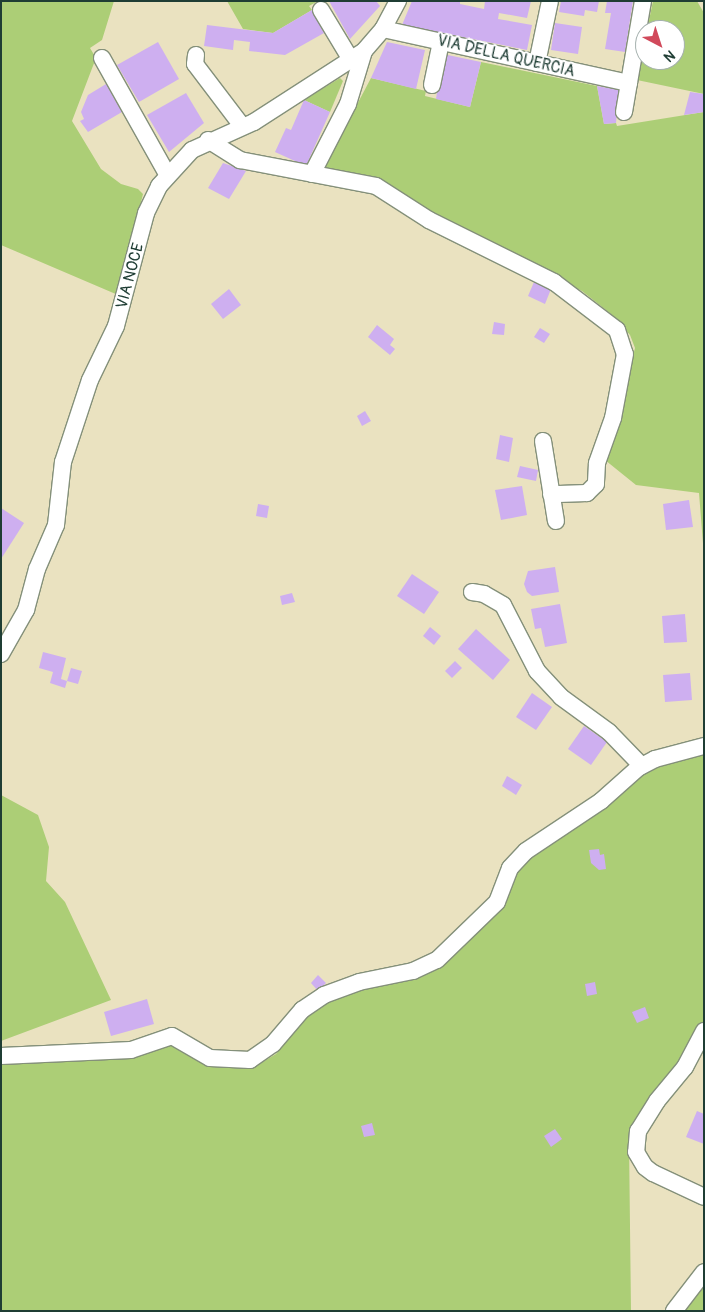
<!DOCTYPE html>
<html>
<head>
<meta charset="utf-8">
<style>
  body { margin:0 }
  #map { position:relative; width:705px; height:1312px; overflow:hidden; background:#eae2c0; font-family:Pangolin,sans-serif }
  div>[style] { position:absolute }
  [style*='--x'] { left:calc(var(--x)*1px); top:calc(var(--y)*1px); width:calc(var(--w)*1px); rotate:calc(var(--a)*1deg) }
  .green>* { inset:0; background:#acce76 }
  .building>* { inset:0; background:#ceaff0 }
  .roads { filter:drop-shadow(1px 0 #84907a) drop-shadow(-1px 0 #84907a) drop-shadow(0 1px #84907a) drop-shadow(0 -1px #84907a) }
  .minor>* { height:16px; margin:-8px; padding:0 8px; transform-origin:8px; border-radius:8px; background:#fff }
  span { translate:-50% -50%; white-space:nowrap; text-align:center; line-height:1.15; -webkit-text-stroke:4px #fff; paint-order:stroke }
  .street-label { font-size:16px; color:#1f3d34 }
  .frame { position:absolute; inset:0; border:2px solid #1f3d34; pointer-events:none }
  .north { position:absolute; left:635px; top:20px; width:50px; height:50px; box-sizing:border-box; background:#fff; border:1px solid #a5b1ae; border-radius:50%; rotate:140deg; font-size:14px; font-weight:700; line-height:20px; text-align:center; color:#1f3d34 }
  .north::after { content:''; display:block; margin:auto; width:18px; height:22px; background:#d1495b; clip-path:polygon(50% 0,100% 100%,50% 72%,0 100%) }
</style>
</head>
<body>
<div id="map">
  <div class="green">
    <div style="clip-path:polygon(1px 1px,114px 1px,102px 40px,90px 48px,96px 58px,72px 121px,101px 169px,121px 184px,138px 189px,143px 194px,118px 295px,1px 245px)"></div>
    <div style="clip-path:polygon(227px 1px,318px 1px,309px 6px,312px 10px,273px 33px,243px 29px)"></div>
    <div style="clip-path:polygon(653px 1px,697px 1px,704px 13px,704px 94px,637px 80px,645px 41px,645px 60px,675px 60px,675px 30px,647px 30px)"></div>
    <div style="clip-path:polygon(481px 62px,597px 86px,604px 124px,616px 123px,617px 126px,704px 112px,704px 556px,699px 493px,636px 485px,605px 460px,623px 413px,625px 387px,635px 348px,630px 335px,611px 314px,582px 291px,532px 265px,323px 169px,371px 78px,426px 91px,425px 96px,470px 107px)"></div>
    <div style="clip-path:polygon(340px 78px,343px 81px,330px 112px,304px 100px)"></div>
    <div style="clip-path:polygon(704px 753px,704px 1023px,629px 1140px,631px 1311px,1px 1311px,1px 1062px,171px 1044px,245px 1067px,256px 1066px,276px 1054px,319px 1003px,362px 987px,429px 972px,522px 862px,647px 771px)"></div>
    <div style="clip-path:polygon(1px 795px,38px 815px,49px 847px,46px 881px,65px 902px,111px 1000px,1px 1041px)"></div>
    <div style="clip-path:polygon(704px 1283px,704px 1311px,684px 1311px)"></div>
  </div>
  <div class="building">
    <div style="clip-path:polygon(329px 1px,376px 1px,380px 6px,350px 39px)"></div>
    <div style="clip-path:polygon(412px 1px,460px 1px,460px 4px,484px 9px,485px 1px,531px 1px,527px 18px,499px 13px,498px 19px,532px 25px,527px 50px,402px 25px)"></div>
    <div style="clip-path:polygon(561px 1px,599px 1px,597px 12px,585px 10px,584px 16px,559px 12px)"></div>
    <div style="clip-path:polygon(607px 1px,633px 1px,625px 52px,605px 49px,611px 13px,605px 13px)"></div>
    <div style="clip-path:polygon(312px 10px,324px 33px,285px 55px,249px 51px,250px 42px,234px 40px,233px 50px,204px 46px,207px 25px,273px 33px)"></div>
    <div style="clip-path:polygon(555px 23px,582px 27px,578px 54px,551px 50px)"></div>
    <div style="clip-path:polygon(158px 42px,179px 79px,139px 102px,117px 65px)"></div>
    <div style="clip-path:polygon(387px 42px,425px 50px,416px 89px,371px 78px)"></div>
    <div style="clip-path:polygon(443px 54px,481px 62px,470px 107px,436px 99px)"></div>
    <div style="clip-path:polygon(106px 84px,122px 112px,88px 132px,80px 121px,84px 119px,81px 112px,88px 95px)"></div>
    <div style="clip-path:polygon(597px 86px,619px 90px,616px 123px,604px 124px)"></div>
    <div style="clip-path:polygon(690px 92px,704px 94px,704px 112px,684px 115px)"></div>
    <div style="clip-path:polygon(186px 93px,204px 123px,169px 152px,147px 115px)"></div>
    <div style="clip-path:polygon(304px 100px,330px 112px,306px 166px,275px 152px,286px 128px,291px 130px)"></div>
    <div style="clip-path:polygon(223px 163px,246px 171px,229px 199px,208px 188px)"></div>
    <div style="clip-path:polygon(534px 282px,551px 289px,545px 304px,528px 296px)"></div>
    <div style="clip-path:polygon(229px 289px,241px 305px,223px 319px,211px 304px)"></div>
    <div style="clip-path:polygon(494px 322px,505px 324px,504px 335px,492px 334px)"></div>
    <div style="clip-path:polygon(377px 325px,394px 339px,390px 345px,395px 349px,390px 355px,368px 337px)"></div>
    <div style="clip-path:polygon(540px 328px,550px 334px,544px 343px,534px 337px)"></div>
    <div style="clip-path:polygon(365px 411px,371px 421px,362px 426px,357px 416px)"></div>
    <div style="clip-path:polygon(500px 435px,513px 438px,509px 462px,496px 459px)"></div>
    <div style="clip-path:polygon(520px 466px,538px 470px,536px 481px,517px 477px)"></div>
    <div style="clip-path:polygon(522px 486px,527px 515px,501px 520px,495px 490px)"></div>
    <div style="clip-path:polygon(689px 500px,693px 527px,666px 530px,663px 504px)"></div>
    <div style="clip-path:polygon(258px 504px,269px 506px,267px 518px,256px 516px)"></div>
    <div style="clip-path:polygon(1px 508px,24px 523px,1px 559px)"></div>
    <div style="clip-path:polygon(555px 567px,559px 592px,532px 596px,527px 592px,524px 584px,528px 571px)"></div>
    <div style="clip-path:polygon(412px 574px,439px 592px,424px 614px,397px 596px)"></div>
    <div style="clip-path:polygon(292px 593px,295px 602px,282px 605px,280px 596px)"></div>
    <div style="clip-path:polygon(560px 604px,567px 643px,545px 647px,541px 628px,535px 629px,531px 609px)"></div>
    <div style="clip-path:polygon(685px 614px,687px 642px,664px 643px,662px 616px)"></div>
    <div style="clip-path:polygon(430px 627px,441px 636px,434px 645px,423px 636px)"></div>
    <div style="clip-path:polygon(476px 629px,510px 660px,493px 680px,458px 649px)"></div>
    <div style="clip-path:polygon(43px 652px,66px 658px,61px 679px,67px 681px,65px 688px,50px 683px,53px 672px,39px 668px)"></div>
    <div style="clip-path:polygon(455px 661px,462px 668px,452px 678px,445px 671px)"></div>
    <div style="clip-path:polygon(71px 668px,82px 671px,78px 684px,67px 681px)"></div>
    <div style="clip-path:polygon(690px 673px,692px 700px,665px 702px,663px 675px)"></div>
    <div style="clip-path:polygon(532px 693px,552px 707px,536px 730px,516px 717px)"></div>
    <div style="clip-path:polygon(584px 726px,607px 742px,591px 765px,568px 749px)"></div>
    <div style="clip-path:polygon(507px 776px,522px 785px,516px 795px,502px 786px)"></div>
    <div style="clip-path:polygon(599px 849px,600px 855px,604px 854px,606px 869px,599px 870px,591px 863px,589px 850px)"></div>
    <div style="clip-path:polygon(318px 975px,326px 983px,318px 991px,311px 983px)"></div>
    <div style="clip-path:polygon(595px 982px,597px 994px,587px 996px,585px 984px)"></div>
    <div style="clip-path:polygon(147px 999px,154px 1024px,111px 1036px,104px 1012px)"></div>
    <div style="clip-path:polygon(645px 1007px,649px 1018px,637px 1023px,632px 1012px)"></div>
    <div style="clip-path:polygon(697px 1111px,704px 1114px,704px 1144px,686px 1137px)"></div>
    <div style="clip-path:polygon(372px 1123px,375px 1135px,364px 1137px,361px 1126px)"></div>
    <div style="clip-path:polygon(555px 1129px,562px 1139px,551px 1147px,544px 1136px)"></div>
  </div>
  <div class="roads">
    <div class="minor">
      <div style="--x:321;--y:10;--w:58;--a:59"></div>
      <div style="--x:383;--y:29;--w:252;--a:12.4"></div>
      <div style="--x:196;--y:55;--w:9;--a:96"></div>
      <div style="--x:195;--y:64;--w:78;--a:52.8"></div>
      <div style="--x:102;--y:58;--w:133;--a:60.7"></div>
      <div style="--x:537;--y:63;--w:63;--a:-78.2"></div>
      <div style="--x:432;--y:85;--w:44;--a:-78.2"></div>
      <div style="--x:624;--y:112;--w:113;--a:-80.3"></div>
      <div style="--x:208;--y:140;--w:38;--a:32"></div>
      <div style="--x:240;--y:160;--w:138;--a:10.8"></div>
      <div style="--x:376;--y:186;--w:63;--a:32.7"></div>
      <div style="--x:429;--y:220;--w:140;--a:26.4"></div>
      <div style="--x:554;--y:282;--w:79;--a:37.3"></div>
      <div style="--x:617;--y:330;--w:25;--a:72"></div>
      <div style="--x:625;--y:354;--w:65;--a:100.6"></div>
      <div style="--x:613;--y:418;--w:48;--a:109.6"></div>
      <div style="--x:597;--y:463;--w:21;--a:93"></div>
      <div style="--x:596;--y:484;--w:13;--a:135"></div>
      <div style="--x:587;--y:493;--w:36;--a:178"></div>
      <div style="--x:312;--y:174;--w:79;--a:-62.8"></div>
      <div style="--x:348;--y:104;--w:55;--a:-73.2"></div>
      <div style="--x:543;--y:441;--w:81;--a:80.8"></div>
      <div style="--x:472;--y:592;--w:12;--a:9"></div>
      <div style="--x:484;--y:594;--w:22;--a:30"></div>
      <div style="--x:503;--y:605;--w:74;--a:62.7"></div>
      <div style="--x:537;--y:671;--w:35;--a:47"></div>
      <div style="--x:561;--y:697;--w:59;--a:36.1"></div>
      <div style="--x:609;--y:732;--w:47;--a:45.9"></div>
      <div style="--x:1;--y:654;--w:51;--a:-60.4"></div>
      <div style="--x:26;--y:610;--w:42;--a:-75"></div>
      <div style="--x:37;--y:569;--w:48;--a:-66.6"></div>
      <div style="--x:56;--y:525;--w:63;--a:-83.7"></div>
      <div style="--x:63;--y:462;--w:86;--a:-71.8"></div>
      <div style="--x:90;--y:380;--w:60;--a:-64.3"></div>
      <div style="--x:116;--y:326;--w:117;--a:-75.1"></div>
      <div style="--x:146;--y:213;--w:30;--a:-64"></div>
      <div style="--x:159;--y:186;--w:49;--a:-47.5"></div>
      <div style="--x:192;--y:150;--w:68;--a:-24.3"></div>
      <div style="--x:254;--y:122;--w:131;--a:-32.8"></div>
      <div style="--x:364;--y:51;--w:29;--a:-49"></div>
      <div style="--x:383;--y:29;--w:32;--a:-62"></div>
      <div style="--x:704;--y:1031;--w:41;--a:117.8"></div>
      <div style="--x:685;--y:1067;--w:44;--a:129.5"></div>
      <div style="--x:657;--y:1101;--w:36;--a:122"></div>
      <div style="--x:638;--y:1131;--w:21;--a:95"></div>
      <div style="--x:636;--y:1152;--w:17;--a:59"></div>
      <div style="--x:645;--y:1167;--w:10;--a:37"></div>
      <div style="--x:653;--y:1173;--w:56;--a:25.2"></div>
      <div style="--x:1;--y:1056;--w:130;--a:-2.6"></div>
      <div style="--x:131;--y:1050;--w:43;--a:-18.9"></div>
      <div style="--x:172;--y:1036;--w:44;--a:30.1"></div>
      <div style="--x:210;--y:1058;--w:40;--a:2.9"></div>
      <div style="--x:250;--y:1060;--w:28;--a:-35"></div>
      <div style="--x:273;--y:1044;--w:45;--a:-49.5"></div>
      <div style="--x:302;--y:1010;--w:27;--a:-34"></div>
      <div style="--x:324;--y:995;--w:37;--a:-20"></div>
      <div style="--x:359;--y:982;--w:55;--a:-11.5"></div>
      <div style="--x:413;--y:971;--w:26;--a:-25"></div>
      <div style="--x:437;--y:960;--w:83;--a:-44"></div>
      <div style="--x:497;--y:902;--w:36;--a:-69"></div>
      <div style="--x:510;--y:868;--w:23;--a:-47"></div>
      <div style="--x:526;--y:851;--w:90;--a:-33.7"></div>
      <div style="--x:601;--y:801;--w:50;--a:-41.7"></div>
      <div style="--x:638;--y:768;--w:19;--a:-28"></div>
      <div style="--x:655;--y:759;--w:51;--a:-14.9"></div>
      <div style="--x:674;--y:1311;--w:49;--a:-52.4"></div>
    </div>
  </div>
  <div class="street-label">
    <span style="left:506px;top:56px;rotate:13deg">VIA DELLA QUERCIA</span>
    <span style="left:130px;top:276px;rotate:-75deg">VIA NOCE</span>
  </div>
  <div class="frame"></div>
  <div class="north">N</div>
</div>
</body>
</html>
